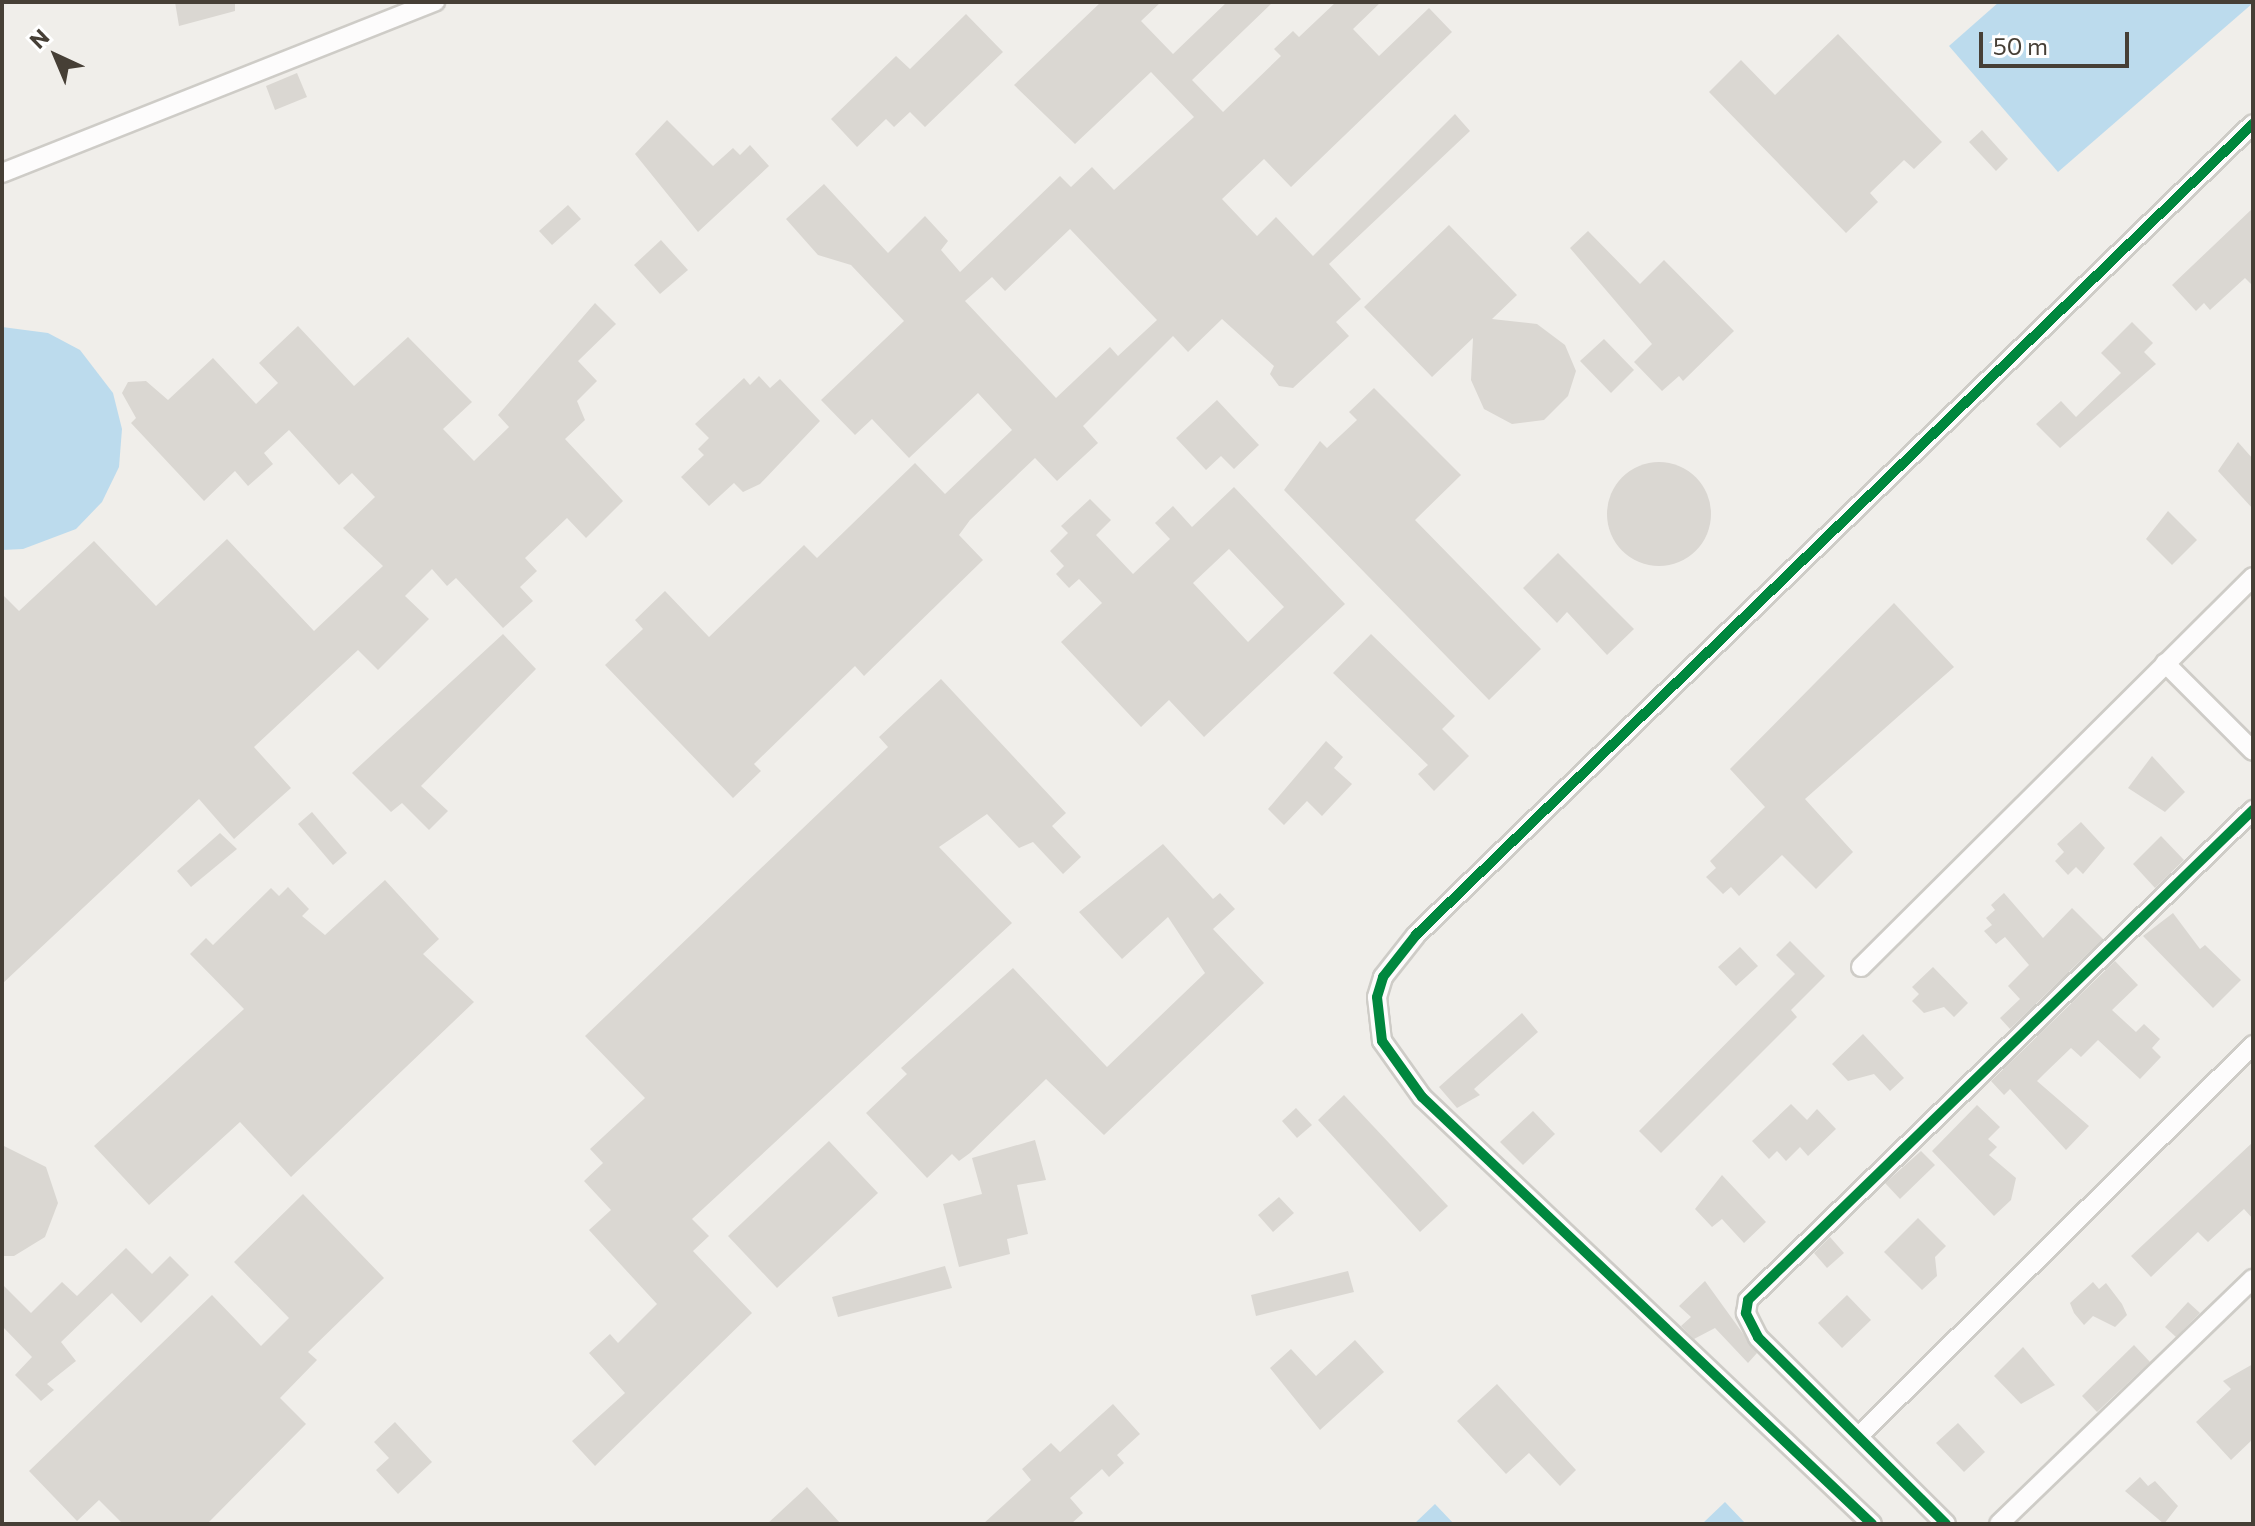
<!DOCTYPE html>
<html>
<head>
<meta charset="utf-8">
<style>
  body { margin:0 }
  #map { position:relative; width:2255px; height:1526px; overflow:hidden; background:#f0eeea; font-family:Commissioner,sans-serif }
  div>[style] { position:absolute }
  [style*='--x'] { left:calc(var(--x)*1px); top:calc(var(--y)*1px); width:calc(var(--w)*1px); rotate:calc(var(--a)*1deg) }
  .water>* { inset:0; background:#bcdbed }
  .building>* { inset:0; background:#dad7d2 }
  .round { border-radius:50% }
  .roads { filter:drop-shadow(2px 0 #ceccc7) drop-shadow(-2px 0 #ceccc7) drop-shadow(0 2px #ceccc7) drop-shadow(0 -2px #ceccc7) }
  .minor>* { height:18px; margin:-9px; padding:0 9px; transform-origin:9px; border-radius:9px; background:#fdfcfc }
  .cycleway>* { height:10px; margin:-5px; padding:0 5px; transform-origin:5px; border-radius:5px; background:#00873e }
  span { translate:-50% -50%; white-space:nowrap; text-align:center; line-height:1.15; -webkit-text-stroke:8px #fff; paint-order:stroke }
  .frame { position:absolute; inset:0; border:4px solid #463f36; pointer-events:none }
  .north { position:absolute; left:16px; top:16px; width:80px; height:80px; -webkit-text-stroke:6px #fff; paint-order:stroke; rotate:316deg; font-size:22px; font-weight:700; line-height:32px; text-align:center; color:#463f36 }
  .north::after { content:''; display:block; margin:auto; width:28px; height:36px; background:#463f36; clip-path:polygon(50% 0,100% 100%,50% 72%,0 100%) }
  .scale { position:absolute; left:1979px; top:32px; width:150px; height:36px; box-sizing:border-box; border:4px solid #463f36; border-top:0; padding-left:10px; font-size:24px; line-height:28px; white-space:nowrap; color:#463f36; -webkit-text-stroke:6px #fff; paint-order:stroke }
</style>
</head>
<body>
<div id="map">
  <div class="water">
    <div style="clip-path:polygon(1999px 2px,2253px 2px,2253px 3px,2058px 172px,1949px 46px)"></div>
    <div style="clip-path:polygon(2px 327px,48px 333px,80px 350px,113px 393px,122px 429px,119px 467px,102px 502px,76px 529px,23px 549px,2px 550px)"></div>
    <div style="clip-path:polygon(1725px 1502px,1746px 1524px,1702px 1524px)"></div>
    <div style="clip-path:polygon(1435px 1504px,1454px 1524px,1414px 1524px)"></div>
  </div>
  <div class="building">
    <div style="clip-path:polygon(175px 2px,235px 2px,235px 11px,179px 26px)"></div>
    <div style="clip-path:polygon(evenodd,1101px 2px,1161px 2px,1141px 21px,1173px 54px,1227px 2px,1273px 2px,1192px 80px,1223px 112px,1281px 56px,1274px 49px,1293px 31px,1299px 37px,1336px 2px,1381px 2px,1353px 29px,1379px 56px,1429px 8px,1452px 32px,1291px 187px,1264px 159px,1222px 199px,1257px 236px,1276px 217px,1313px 256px,1455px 114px,1470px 131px,1329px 264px,1361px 299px,1336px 322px,1349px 336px,1293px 388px,1279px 386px,1270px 374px,1274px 366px,1222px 319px,1188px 352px,1173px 336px,1083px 426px,1098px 443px,1057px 481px,1035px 458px,970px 520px,959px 535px,983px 560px,864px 676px,855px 666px,754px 764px,761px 771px,733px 798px,605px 665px,643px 629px,635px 620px,665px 591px,709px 637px,804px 545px,817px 558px,915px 463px,945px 494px,1012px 430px,978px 393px,909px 458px,872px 419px,855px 435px,821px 400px,904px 321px,851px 265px,818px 255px,786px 219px,824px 184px,888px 253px,925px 216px,948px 241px,941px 250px,960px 272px,1060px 176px,1071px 187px,1092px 167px,1114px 190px,1194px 117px,1151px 72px,1075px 144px,1014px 85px,1101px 2px,1070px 229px,1157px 320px,1118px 356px,1110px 347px,1056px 398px,965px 301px,992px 277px,1005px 291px,1070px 229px)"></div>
    <div style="clip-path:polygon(966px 14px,1003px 52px,925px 127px,910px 112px,894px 127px,886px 119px,857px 147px,831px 119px,896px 56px,910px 69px)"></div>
    <div style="clip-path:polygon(1838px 34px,1942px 142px,1914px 169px,1904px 160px,1870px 193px,1878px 202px,1846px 233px,1709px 92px,1741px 60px,1775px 95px)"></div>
    <div style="clip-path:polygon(297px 73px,307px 97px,275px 110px,266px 86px)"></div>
    <div style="clip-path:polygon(667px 120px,713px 166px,733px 148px,740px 155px,750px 145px,769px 166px,698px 232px,635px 154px)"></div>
    <div style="clip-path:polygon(1982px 130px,2008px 159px,1996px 171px,1969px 142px)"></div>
    <div style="clip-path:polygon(568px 205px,581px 219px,552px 245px,539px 231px)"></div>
    <div style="clip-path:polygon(2253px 208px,2253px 286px,2245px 278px,2210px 310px,2204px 303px,2196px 311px,2172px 285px)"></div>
    <div style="clip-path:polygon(1449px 225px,1517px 295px,1492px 319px,1537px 324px,1565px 345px,1576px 371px,1568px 396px,1544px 420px,1512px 424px,1484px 409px,1471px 380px,1473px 338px,1432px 377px,1364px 307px)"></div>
    <div style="clip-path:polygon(1588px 231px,1640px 284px,1664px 260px,1734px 331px,1683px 381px,1679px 376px,1662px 391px,1634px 362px,1652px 344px,1570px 248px)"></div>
    <div style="clip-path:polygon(661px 240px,688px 270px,660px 294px,634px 265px)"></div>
    <div style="clip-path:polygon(595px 303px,616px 324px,578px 361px,597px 381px,577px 401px,585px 420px,565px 439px,623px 501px,586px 538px,567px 518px,525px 558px,537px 571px,520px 587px,533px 601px,503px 628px,456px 578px,447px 586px,432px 569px,405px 596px,429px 619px,378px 670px,358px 650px,254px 747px,291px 788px,234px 839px,199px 799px,2px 984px,2px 594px,19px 611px,94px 541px,156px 606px,227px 539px,314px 631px,383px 566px,343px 528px,375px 497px,352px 473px,339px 485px,289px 430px,264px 453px,273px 464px,248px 486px,235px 471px,204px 501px,131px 423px,136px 418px,122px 393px,128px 382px,146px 381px,168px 400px,213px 358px,256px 404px,278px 383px,259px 363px,298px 326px,354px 386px,408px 337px,472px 402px,443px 429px,474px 461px,509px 427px,498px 415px)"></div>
    <div style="clip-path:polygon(2132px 322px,2153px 343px,2144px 352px,2156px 364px,2060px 448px,2036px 424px,2061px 401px,2076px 417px,2121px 373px,2101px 353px)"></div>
    <div style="clip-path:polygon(1604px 339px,1634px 370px,1611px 393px,1580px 361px)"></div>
    <div style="clip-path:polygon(759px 376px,770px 388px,780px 379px,820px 421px,760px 484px,743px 492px,734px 483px,709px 506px,681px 477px,704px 455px,698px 449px,709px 438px,695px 424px,744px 378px,750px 385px)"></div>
    <div style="clip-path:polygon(1374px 388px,1461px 475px,1415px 520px,1541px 649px,1489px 700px,1284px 490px,1320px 441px,1327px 448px,1357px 420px,1349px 412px)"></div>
    <div style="clip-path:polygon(1217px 400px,1259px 445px,1234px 469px,1221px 456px,1206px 470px,1176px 438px)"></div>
    <div style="clip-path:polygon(2238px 442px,2253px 459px,2253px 509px,2218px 471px)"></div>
    <div class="round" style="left:1607px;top:462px;width:104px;height:104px"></div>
    <div style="clip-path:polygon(evenodd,1234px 487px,1345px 604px,1204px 737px,1169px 700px,1141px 727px,1061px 642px,1102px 603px,1079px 579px,1069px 588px,1056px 574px,1064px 566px,1050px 551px,1068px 533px,1061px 526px,1090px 499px,1111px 520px,1096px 535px,1133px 574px,1170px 539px,1155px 523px,1173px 506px,1192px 527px,1234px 487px,1229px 549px,1284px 607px,1248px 642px,1193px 583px,1229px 549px)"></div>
    <div style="clip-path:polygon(2168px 511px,2197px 540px,2172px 565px,2146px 539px)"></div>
    <div style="clip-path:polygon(1558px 553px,1634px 629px,1607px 655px,1567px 612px,1557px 623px,1523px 588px)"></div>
    <div style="clip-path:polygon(1894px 603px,1954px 667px,1805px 799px,1853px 852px,1816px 889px,1782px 855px,1739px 896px,1731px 887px,1723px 894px,1706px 877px,1716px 868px,1710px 861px,1765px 807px,1730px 769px)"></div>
    <div style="clip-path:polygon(503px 634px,536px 669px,421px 786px,448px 811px,429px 830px,402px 803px,391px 812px,352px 773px)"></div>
    <div style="clip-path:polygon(1371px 634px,1455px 716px,1442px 729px,1469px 756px,1434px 791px,1418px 774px,1428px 765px,1333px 673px)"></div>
    <div style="clip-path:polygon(941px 679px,1066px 813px,1052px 826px,1081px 857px,1063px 874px,1033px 842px,1019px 848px,987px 814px,939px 847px,1012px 923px,692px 1219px,709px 1236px,693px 1251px,752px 1313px,595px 1466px,572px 1441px,625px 1393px,589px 1353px,610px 1334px,618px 1343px,657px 1304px,589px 1230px,611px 1210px,584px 1181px,603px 1163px,590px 1149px,645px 1098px,585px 1036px,888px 747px,879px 737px)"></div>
    <div style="clip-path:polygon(1326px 741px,1343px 757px,1334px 768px,1352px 784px,1322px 816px,1307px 801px,1284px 825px,1268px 809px)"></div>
    <div style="clip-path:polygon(2152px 756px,2185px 792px,2165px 812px,2128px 788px)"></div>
    <div style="clip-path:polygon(312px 812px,347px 853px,333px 865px,298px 824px)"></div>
    <div style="clip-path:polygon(2081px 822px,2105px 848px,2083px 874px,2076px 867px,2068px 875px,2055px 861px,2064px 852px,2057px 844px)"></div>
    <div style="clip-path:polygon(220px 833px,237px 849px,191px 887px,177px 871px)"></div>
    <div style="clip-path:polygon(2161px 836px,2184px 860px,2155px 888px,2133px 864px)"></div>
    <div style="clip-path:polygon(1163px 844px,1213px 899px,1220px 893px,1235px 909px,1213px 929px,1264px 983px,1104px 1135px,1046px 1079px,970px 1153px,959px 1161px,952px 1154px,927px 1178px,866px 1113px,907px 1074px,901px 1068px,1013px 968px,1107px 1067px,1205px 973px,1168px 917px,1122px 959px,1079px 912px)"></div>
    <div style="clip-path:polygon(385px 880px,439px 939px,423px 954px,474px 1002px,291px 1177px,240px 1122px,149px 1205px,94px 1146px,244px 1009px,190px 954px,206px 938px,213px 945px,271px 888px,279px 896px,288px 887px,309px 909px,302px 916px,325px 935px)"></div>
    <div style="clip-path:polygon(2004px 893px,2043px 938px,2072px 908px,2103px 939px,2010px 1029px,2000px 1018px,2020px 999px,2008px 986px,2029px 965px,2005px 937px,1996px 944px,1984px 931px,1992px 925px,1986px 918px,1995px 910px,1991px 905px)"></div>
    <div style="clip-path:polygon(2173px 913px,2200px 949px,2205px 945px,2241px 980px,2213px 1008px,2143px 936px)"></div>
    <div style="clip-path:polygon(1790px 941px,1825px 976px,1791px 1010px,1797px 1017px,1661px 1153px,1639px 1131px,1795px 974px,1776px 955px)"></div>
    <div style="clip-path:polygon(1740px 947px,1758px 966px,1736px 986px,1718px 967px)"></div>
    <div style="clip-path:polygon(2115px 961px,2138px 985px,2112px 1010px,2136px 1032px,2144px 1024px,2160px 1039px,2152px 1048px,2161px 1057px,2140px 1079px,2098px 1040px,2081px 1057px,2071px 1048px,2045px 1073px,2037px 1081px,2089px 1126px,2066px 1150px,2010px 1089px,2004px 1095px,1991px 1081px)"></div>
    <div style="clip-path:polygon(1933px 967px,1968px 1003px,1954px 1017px,1944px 1007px,1924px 1013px,1912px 1001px,1919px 994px,1912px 987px)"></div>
    <div style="clip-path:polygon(1522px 1013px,1538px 1032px,1474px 1089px,1480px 1095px,1457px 1108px,1439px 1087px)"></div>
    <div style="clip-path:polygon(1863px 1034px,1904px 1078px,1890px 1091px,1874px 1074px,1848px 1081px,1832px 1064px)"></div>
    <div style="clip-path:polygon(1344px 1095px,1448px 1206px,1420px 1232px,1318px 1120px)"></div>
    <div style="clip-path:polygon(1791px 1104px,1807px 1120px,1817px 1109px,1836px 1129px,1808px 1156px,1800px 1147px,1786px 1161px,1777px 1151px,1769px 1159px,1752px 1141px)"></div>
    <div style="clip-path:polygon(1977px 1105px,2000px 1127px,1988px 1139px,1997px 1147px,1989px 1155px,2016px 1178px,2011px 1200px,1994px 1216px,1932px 1151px)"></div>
    <div style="clip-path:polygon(1296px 1108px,1312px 1125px,1297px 1138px,1282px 1121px)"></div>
    <div style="clip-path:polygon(1533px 1111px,1555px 1134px,1523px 1165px,1500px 1142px)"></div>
    <div style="clip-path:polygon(1035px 1140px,1046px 1180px,1017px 1185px,1028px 1234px,1007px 1239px,1010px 1254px,959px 1267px,943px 1204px,982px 1194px,972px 1158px)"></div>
    <div style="clip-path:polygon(829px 1141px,878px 1193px,777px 1288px,728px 1236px)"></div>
    <div style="clip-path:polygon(2253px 1142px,2253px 1219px,2244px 1209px,2208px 1242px,2198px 1232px,2151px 1277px,2131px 1256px)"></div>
    <div style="clip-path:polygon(2px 1145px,46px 1167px,58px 1203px,45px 1237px,14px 1256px,2px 1256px)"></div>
    <div style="clip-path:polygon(1921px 1151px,1935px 1165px,1900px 1199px,1885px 1183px)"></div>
    <div style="clip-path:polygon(1722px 1175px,1766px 1222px,1744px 1243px,1722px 1219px,1712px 1227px,1695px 1209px)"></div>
    <div style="clip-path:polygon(303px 1194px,384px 1278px,308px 1352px,317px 1360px,280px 1398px,306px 1424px,207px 1524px,123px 1524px,99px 1500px,77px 1521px,29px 1471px,212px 1295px,261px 1346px,289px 1318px,234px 1262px)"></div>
    <div style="clip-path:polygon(1279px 1197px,1294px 1213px,1273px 1232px,1258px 1215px)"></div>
    <div style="clip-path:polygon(1918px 1218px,1946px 1246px,1935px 1257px,1937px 1276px,1922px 1290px,1884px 1252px)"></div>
    <div style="clip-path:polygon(1830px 1237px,1844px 1253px,1827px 1268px,1814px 1253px)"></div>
    <div style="clip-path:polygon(126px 1248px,152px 1274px,170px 1256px,189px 1275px,141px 1323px,112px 1293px,61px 1342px,76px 1361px,47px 1384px,54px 1390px,41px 1401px,15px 1375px,32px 1357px,2px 1326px,2px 1284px,31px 1313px,62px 1282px,77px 1296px)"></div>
    <div style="clip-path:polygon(945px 1266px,952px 1288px,838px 1317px,832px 1297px)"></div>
    <div style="clip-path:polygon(1348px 1271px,1354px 1292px,1256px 1316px,1251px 1295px)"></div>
    <div style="clip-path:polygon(1705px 1281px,1757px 1353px,1748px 1363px,1715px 1328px,1694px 1339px,1681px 1326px,1691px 1317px,1679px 1306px)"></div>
    <div style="clip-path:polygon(2093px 1282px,2099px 1289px,2106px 1283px,2122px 1304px,2127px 1315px,2115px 1327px,2093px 1316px,2084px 1325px,2074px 1313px,2070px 1303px)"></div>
    <div style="clip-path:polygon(1847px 1295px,1871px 1320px,1842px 1348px,1818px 1323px)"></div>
    <div style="clip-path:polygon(2188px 1302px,2200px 1313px,2176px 1337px,2165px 1327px)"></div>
    <div style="clip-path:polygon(1355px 1340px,1384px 1372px,1320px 1430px,1270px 1368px,1291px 1349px,1316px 1376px)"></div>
    <div style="clip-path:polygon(2134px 1345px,2150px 1362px,2097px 1412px,2082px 1396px)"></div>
    <div style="clip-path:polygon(2023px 1347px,2055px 1385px,2021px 1404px,1994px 1376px)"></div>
    <div style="clip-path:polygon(2253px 1364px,2253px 1439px,2231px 1460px,2196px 1422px,2231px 1389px,2223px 1381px)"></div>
    <div style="clip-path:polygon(1497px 1384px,1576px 1470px,1560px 1486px,1529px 1453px,1506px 1474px,1457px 1421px)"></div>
    <div style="clip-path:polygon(1113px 1404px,1140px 1434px,1117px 1455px,1124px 1463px,1109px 1477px,1102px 1469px,1070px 1498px,1083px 1513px,1071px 1524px,983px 1524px,1031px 1480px,1022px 1469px,1051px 1443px,1060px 1452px)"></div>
    <div style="clip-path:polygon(395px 1422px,432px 1462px,398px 1494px,376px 1470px,389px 1458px,374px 1442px)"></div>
    <div style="clip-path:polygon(1958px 1423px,1985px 1452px,1964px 1472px,1936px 1443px)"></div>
    <div style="clip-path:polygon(2140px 1477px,2148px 1486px,2155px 1481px,2178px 1506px,2164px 1524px,2125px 1491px)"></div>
    <div style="clip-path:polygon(807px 1487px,841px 1524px,767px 1524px)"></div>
  </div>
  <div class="roads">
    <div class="minor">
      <div style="--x:2;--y:173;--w:466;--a:-21.6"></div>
      <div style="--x:2165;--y:663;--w:124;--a:45"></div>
      <div style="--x:1861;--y:967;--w:553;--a:-44.85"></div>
      <div style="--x:1860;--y:1435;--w:554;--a:-44.78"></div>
      <div style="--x:1872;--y:1524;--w:620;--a:-136.5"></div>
      <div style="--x:1422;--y:1097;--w:69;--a:-125.5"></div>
      <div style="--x:1382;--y:1041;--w:44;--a:-96.5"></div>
      <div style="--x:1377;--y:997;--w:21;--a:-73"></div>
      <div style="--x:1383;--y:977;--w:53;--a:-51.8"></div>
      <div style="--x:1416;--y:935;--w:1165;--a:-44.1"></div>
      <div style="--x:1946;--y:1524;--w:265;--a:-135.2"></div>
      <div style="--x:1758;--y:1337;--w:27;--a:-117"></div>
      <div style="--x:1746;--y:1313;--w:13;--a:-81"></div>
      <div style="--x:1748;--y:1300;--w:704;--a:-44.14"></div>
      <div style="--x:1999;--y:1524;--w:353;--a:-44"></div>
    </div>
  </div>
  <div class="cycleway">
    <div style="--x:1872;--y:1524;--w:620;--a:-136.5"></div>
    <div style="--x:1422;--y:1097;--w:69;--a:-125.5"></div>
    <div style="--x:1382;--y:1041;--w:44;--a:-96.5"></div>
    <div style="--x:1377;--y:997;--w:21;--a:-73"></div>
    <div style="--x:1383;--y:977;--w:53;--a:-51.8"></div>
    <div style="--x:1416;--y:935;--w:1165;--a:-44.1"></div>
    <div style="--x:1946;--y:1524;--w:265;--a:-135.2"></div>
    <div style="--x:1758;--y:1337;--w:27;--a:-117"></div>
    <div style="--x:1746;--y:1313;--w:13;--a:-81"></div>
    <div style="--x:1748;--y:1300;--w:704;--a:-44.14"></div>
  </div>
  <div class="frame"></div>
  <div class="north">N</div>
  <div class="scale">50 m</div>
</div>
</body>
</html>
